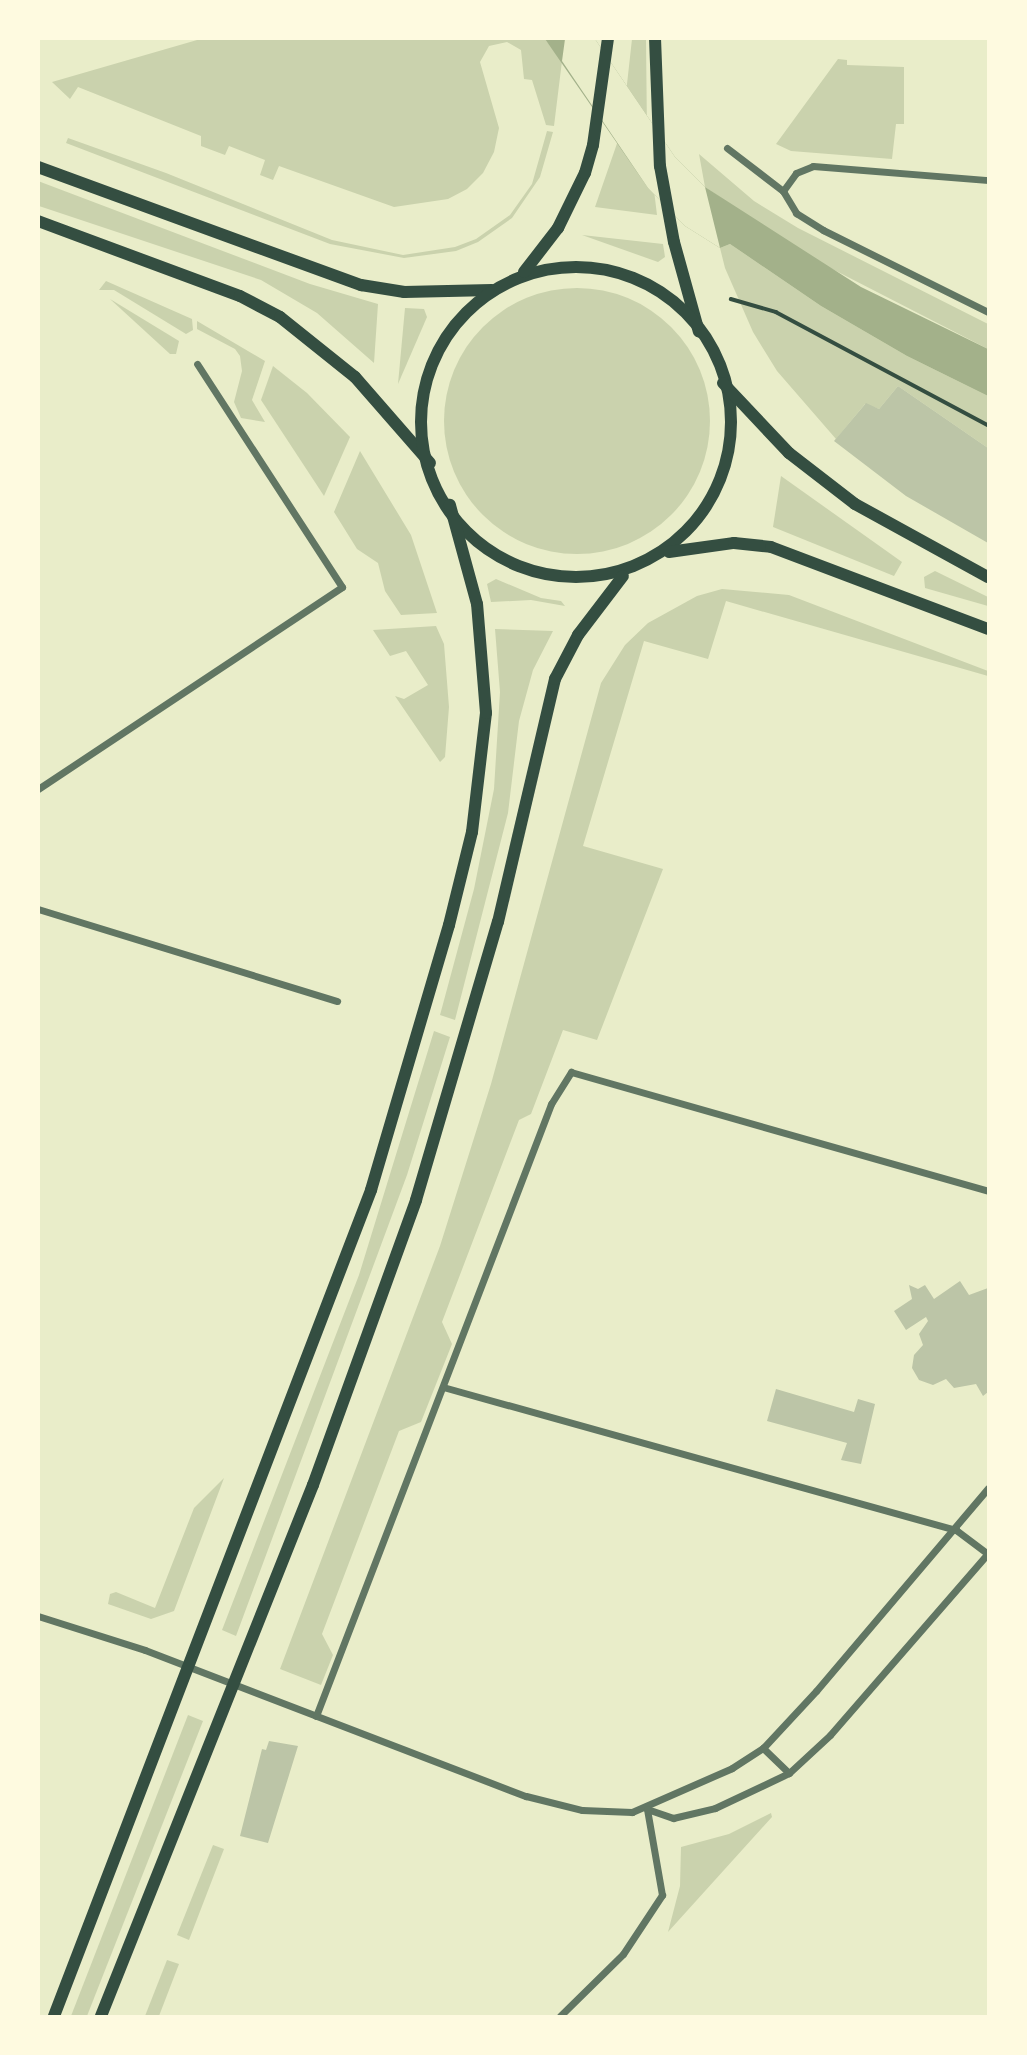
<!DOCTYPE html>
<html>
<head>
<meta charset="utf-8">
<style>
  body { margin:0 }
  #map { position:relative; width:1027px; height:2055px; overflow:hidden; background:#e9edc9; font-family:Jost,sans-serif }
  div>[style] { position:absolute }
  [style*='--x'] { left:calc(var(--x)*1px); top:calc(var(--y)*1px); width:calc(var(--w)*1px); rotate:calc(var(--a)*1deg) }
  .green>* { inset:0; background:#cad2ad }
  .round { border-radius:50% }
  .water>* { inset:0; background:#a3b18a }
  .pier>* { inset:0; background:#e9edc9 }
  .building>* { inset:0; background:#bcc5a7 }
  .path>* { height:3.5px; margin:-1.75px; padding:0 1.75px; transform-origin:1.75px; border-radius:1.75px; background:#344e41 }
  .minor>* { height:7px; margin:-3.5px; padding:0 3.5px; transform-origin:3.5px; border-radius:3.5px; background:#617663 }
  .secondary>* { height:12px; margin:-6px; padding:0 6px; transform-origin:6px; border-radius:6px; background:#344e41 }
  .secondary>.ring { margin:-6px; padding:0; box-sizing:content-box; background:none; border:12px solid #344e41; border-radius:50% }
  span { translate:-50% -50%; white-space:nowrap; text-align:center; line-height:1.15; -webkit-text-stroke:7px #fefae0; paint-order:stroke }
  .frame { position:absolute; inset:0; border:40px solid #fefae0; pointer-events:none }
</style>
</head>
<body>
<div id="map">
  <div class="green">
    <div style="clip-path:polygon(204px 38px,545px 39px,562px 61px,554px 126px,546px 125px,532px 80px,524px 79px,521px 50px,507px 42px,489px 46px,480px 62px,499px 128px,494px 152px,483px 173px,467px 189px,448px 199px,394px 207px,279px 166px,273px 180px,260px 175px,265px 160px,229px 146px,225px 155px,201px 146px,201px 136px,78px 87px,70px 99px,52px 82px)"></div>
    <div style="clip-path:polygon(632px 39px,646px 39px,647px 133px,657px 215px,595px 207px,622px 129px)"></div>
    <div style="clip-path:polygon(838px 59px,847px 60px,847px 65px,904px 67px,904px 124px,896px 124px,892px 159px,791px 151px,776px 144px)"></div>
    <div style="clip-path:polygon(547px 131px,553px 132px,540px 177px,512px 218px,478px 242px,456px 251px,404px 258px,330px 244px,66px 143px,68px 138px,166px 173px,332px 240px,403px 255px,455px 247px,476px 239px,510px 215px,532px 184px)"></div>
    <div style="clip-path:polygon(699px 154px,754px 201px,798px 228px,988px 324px,988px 349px,803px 254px,705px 187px)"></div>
    <div style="clip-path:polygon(38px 181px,310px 284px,378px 304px,374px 363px,317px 313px,261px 280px,39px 206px)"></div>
    <div style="clip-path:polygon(582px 235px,663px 244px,665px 257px,658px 262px)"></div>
    <div style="clip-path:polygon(730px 244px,821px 306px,907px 356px,988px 396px,988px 448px,898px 386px,879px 409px,865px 404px,836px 439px,777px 371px,753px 332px,725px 268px,720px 248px)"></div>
    <div style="clip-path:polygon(106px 281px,192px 319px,193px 330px,186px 334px,114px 290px,99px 290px)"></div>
    <div class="round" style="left:444px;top:288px;width:266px;height:266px"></div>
    <div style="clip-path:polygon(110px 299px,179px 341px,176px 354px,170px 354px)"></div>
    <div style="clip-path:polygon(405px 308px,424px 309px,427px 317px,398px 384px)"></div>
    <div style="clip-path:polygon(197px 321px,265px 361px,252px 400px,265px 422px,241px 418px,234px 402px,242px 371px,240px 356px,235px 349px,197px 329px)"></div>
    <div style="clip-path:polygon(273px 366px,307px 393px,350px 437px,324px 496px,261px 400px)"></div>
    <div style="clip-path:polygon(360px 451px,411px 535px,437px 613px,401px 615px,385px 591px,378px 563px,357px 549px,334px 512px)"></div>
    <div style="clip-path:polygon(781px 476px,902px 562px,894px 576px,773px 527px)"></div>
    <div style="clip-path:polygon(935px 571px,988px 597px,988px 606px,925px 588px,924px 577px)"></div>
    <div style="clip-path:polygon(496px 579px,541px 598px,561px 601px,565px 606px,531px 600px,491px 602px,487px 584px)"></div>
    <div style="clip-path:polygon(722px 589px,789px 595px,988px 671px,988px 676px,726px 601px,708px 659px,644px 641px,583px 846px,663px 869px,597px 1040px,563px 1030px,531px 1114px,519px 1120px,442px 1322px,452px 1344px,421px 1422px,399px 1431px,322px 1634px,333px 1655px,321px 1685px,280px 1669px,440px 1246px,491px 1084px,601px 683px,625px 645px,648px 623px,697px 596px)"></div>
    <div style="clip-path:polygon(436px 626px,444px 644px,449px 707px,445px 757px,440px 762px,395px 696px,404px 699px,428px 685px,406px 651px,390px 656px,373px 630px)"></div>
    <div style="clip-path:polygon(495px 629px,553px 631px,533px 670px,519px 721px,508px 813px,455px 1020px,440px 1015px,474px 889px,494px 789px,500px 692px)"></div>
    <div style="clip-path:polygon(434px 1031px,450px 1037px,407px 1175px,236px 1636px,222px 1630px,359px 1275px)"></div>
    <div style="clip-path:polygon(224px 1478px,174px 1611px,151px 1619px,108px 1604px,110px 1594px,116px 1592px,155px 1608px,194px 1508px)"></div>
    <div style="clip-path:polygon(188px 1715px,203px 1721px,87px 2016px,71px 2016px)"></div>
    <div style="clip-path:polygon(771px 1813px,772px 1817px,668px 1932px,680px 1886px,681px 1847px,729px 1834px)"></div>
    <div style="clip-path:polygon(213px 1845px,224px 1849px,189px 1940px,177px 1935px)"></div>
    <div style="clip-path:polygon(167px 1960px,179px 1964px,159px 2016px,145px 2016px)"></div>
  </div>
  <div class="water">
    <div style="clip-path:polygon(545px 39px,595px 39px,675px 157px,705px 187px,861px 287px,988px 349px,988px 396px,907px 356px,821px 306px,730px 244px,720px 248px,685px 226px,648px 188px)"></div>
  </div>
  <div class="pier">
    <div style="clip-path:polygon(565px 39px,595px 39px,675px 157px,705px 187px,720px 248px,685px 226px,648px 188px,562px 61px)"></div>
  </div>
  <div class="building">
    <div style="clip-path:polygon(898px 386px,988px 448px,988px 543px,906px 496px,834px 441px,866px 403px,879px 409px)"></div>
    <div style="clip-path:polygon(960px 1281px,969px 1295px,988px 1288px,988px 1392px,983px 1396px,976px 1384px,954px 1388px,946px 1379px,933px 1385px,919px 1380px,912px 1368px,914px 1355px,923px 1345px,919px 1334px,928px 1321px,926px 1317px,906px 1330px,894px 1311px,912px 1299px,909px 1285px,918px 1289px,925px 1285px,934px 1299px)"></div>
    <div style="clip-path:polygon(776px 1389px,854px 1412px,858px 1399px,875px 1404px,861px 1464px,841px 1460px,847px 1443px,767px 1421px)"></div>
    <div style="clip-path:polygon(269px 1741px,298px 1746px,268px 1843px,240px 1836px,262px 1749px,266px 1750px)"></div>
  </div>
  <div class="path">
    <div style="--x:731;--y:299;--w:47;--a:16.1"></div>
    <div style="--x:776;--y:312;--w:240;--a:28.1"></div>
  </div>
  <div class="minor">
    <div style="--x:727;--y:148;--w:71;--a:37.5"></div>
    <div style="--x:783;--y:191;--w:26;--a:59"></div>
    <div style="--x:796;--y:213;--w:32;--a:32"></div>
    <div style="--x:823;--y:230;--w:184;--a:26.4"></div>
    <div style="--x:783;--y:191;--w:22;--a:-54"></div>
    <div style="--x:796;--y:173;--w:18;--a:-22"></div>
    <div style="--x:813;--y:166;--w:176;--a:4.6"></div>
    <div style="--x:38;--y:789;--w:365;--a:-33.6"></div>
    <div style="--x:342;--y:587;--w:266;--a:-123"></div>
    <div style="--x:38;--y:909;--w:313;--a:17.1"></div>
    <div style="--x:443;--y:1387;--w:533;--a:15.58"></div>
    <div style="--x:956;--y:1530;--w:40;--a:37"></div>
    <div style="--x:38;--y:1616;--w:112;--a:17.6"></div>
    <div style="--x:145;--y:1650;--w:408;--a:21"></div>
    <div style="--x:526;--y:1796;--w:58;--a:14"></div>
    <div style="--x:582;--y:1810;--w:50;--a:2.3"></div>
    <div style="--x:632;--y:1812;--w:109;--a:-23.7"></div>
    <div style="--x:732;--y:1768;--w:37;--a:-33"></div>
    <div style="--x:763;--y:1748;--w:78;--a:-47.1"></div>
    <div style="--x:816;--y:1691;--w:266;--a:-49.7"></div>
    <div style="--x:316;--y:1716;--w:656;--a:-68.99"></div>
    <div style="--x:551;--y:1104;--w:38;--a:-58"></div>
    <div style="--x:571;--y:1072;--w:434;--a:15.9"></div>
    <div style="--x:763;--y:1748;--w:36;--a:44"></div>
    <div style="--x:647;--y:1809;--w:28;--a:19"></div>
    <div style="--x:673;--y:1818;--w:43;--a:-13.4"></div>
    <div style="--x:715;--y:1808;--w:82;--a:-25.3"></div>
    <div style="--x:789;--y:1773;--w:56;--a:-42.8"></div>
    <div style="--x:830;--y:1735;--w:241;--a:-49"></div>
    <div style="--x:560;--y:2016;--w:88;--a:-44.5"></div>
    <div style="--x:623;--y:1954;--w:71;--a:-56.5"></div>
    <div style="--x:662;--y:1895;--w:87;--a:-99.9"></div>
  </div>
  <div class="secondary">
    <div style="--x:655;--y:38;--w:128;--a:87.8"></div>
    <div style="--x:660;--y:166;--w:77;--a:79.6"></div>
    <div style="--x:674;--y:242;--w:93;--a:74.5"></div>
    <div style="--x:38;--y:167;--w:344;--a:20.1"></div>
    <div style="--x:361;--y:285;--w:44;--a:9.2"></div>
    <div style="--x:404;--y:292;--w:88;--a:-1.3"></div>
    <div style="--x:38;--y:221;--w:215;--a:20.4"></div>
    <div style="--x:240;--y:296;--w:45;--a:27.7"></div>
    <div style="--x:280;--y:317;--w:96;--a:38.7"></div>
    <div style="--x:355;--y:377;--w:114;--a:48.9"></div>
    <div class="ring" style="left:421px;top:267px;width:298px;height:298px"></div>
    <div style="--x:524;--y:272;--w:56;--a:-52.3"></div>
    <div style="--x:558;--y:228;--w:61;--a:-63.9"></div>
    <div style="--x:585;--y:173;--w:29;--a:-74"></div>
    <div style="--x:593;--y:145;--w:108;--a:-82"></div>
    <div style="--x:723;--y:383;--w:96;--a:46.7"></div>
    <div style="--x:789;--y:453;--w:83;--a:37.7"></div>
    <div style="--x:855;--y:504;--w:152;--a:28.8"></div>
    <div style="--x:669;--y:552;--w:66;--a:-7.9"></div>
    <div style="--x:734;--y:543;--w:37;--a:6"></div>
    <div style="--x:771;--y:547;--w:232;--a:20.7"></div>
    <div style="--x:54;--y:2016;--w:885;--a:-69"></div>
    <div style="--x:371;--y:1190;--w:276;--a:-73.6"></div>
    <div style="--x:449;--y:925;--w:96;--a:-76.1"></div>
    <div style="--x:472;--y:832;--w:120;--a:-83.3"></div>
    <div style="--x:486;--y:713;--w:109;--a:-94.7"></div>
    <div style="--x:477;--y:604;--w:103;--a:-105.3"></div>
    <div style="--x:101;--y:2016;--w:572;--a:-68.24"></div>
    <div style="--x:313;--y:1485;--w:303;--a:-70.1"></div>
    <div style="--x:416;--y:1200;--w:290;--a:-73.6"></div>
    <div style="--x:498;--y:922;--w:250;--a:-76.8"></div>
    <div style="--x:555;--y:679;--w:50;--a:-62.4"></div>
    <div style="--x:578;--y:635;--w:74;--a:-52.7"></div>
  </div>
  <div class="frame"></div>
</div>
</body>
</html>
